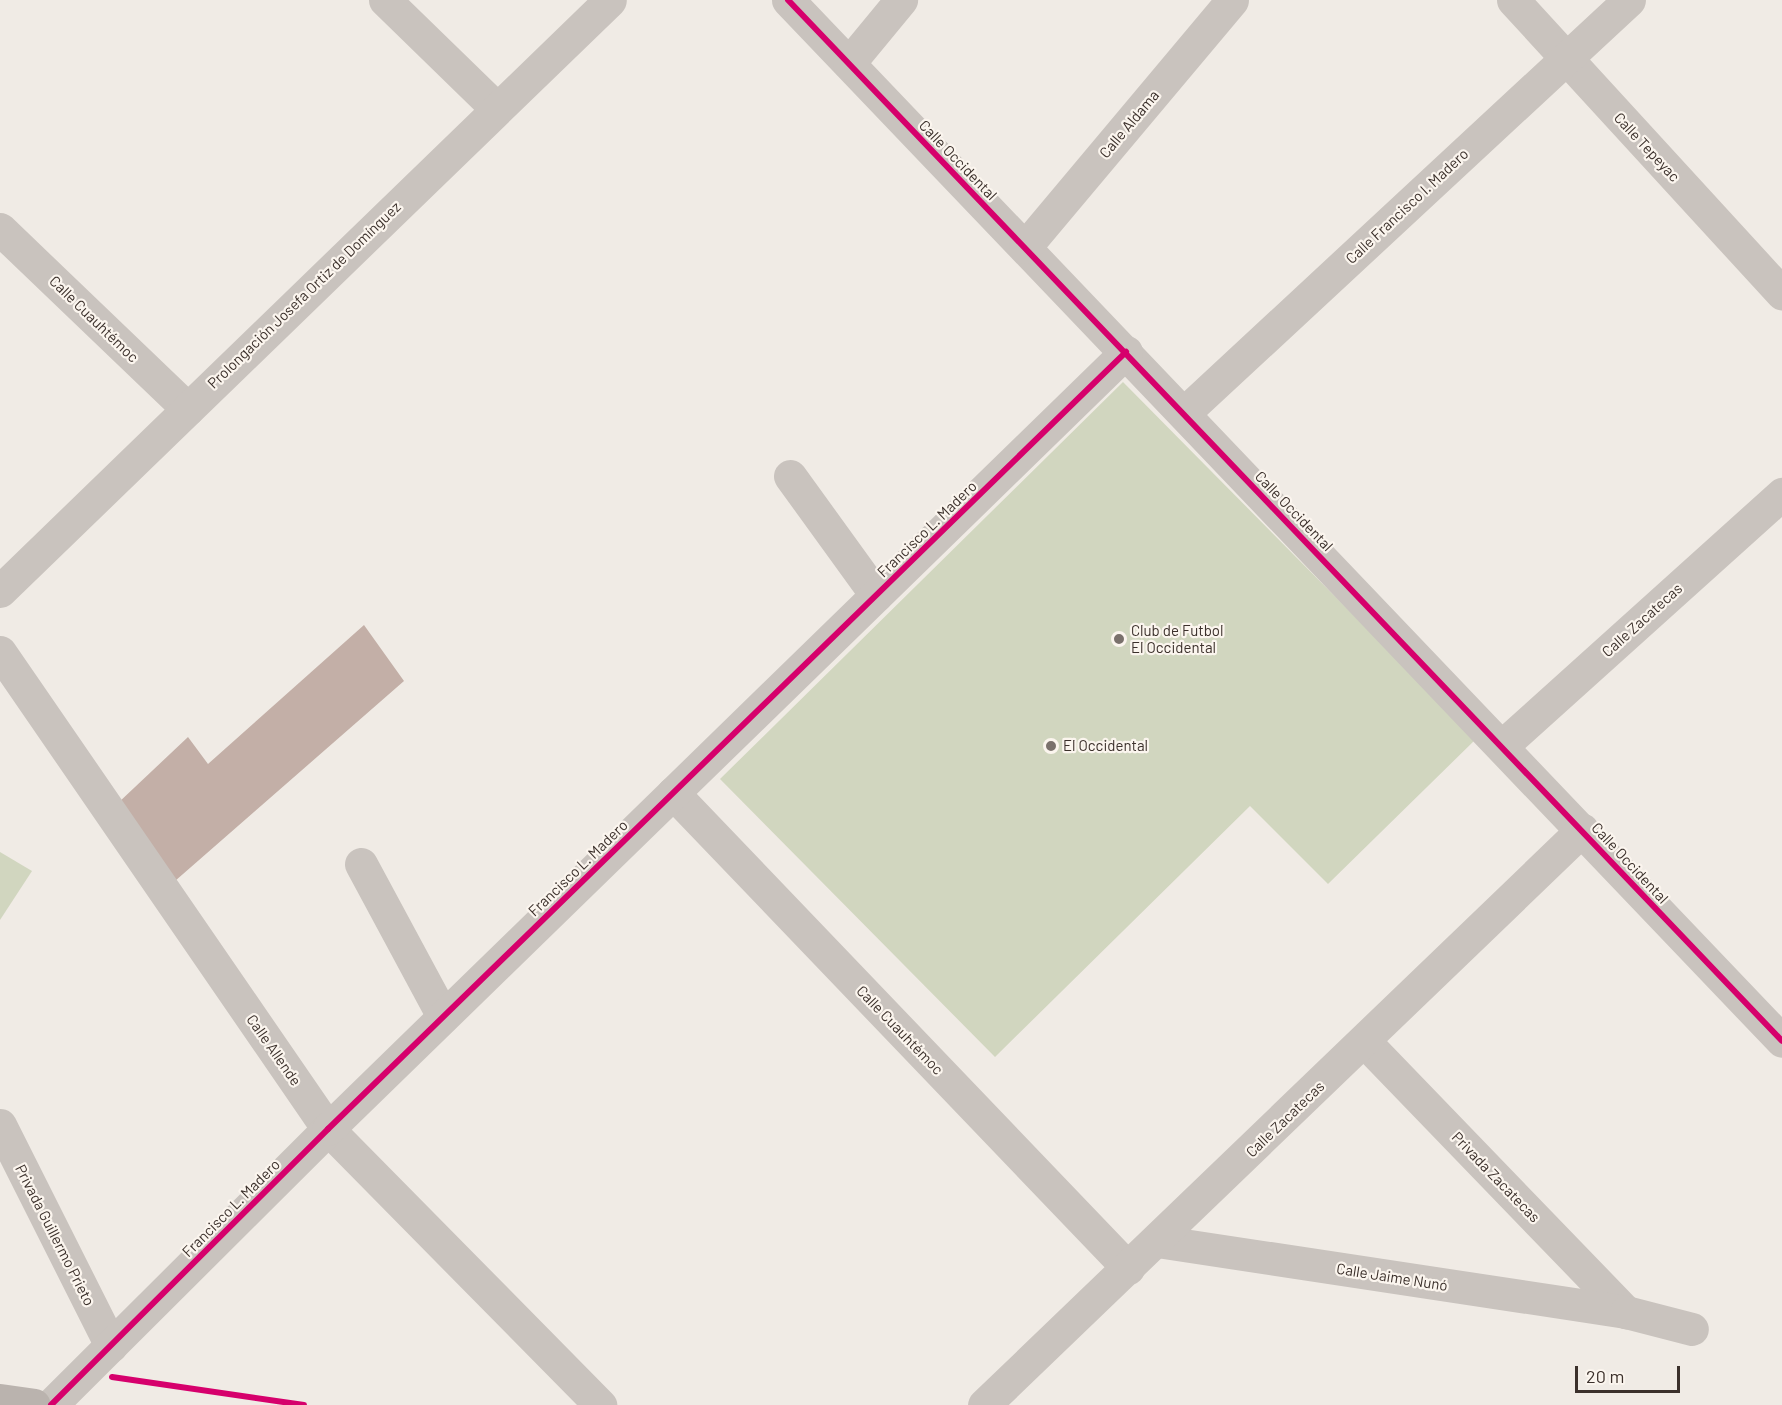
<!DOCTYPE html>
<html>
<head>
<meta charset="utf-8">
<style>
  body { margin:0 }
  #map { position:relative; width:1782px; height:1405px; overflow:hidden; background:#f0ebe5; font-family:Barlow,sans-serif }
  div>[style] { position:absolute }
  [style*='--x'] { left:calc(var(--x)*1px); top:calc(var(--y)*1px); width:calc(var(--w)*1px); rotate:calc(var(--a)*1deg) }
  .green>* { inset:0; background:#d1d6bf }
  .building>* { inset:0; background:#c3afa7 }
  .street>* { height:33px; margin:-16.5px; padding:0 16.5px; transform-origin:16.5px; border-radius:16.5px; background:#c9c3be }
  .secondary>* { height:33px; margin:-16.5px; padding:0 16.5px; transform-origin:16.5px; border-radius:16.5px; background:#bab3ae }
  .cycleway>* { height:6px; margin:-3px; padding:0 3px; transform-origin:3px; border-radius:3px; background:#d6006c }
  .dots>* { width:16px; height:16px; translate:-50% -50%; box-sizing:border-box; border:3px solid #fbf5ee; border-radius:50% }
  span { translate:-50% -50%; white-space:nowrap; text-align:center; line-height:1.15; -webkit-text-stroke:4.5px #fbf5ee; paint-order:stroke }
  .street-label { font-size:15px; color:#3b302b }
  .poi-label { font-size:15px; color:#3b302b }
  .left { translate:0 -50%; text-align:left }
  .scale { position:absolute; left:1575px; top:1366px; width:105px; height:27px; box-sizing:border-box; border:3px solid #3b302b; border-top:0; padding-left:8px; font-size:18px; line-height:21px; white-space:nowrap; color:#3b302b; -webkit-text-stroke:4px #fbf5ee; paint-order:stroke }
</style>
</head>
<body>
<div id="map">
  <div class="green">
    <div style="clip-path:polygon(1123px 382px,1476px 739px,1328px 884px,1250px 806px,995px 1057px,720px 779px)"></div>
    <div style="clip-path:polygon(0 852px,32px 871px,0 920px)"></div>
  </div>
  <div class="building">
    <div style="clip-path:polygon(364px 625px,404px 681px,175px 881px,117px 804px,188px 737px,208px 764px)"></div>
  </div>
  <div class="street">
    <div style="--x:385;--y:0;--w:155;--a:44.2"></div>
    <div style="--x:788;--y:0;--w:1439;--a:46.32"></div>
    <div style="--x:1513;--y:0;--w:398;--a:47.5"></div>
    <div style="--x:849;--y:63;--w:82;--a:-50.5"></div>
    <div style="--x:0;--y:229;--w:260;--a:43.8"></div>
    <div style="--x:1025;--y:247;--w:322;--a:-50"></div>
    <div style="--x:1184;--y:413;--w:607;--a:-42.86"></div>
    <div style="--x:790;--y:476;--w:147;--a:54.1"></div>
    <div style="--x:0;--y:591;--w:849;--a:-44.09"></div>
    <div style="--x:0;--y:652;--w:579;--a:55.49"></div>
    <div style="--x:328;--y:1129;--w:388;--a:45.4"></div>
    <div style="--x:1502;--y:746;--w:377;--a:-42"></div>
    <div style="--x:673;--y:793;--w:658;--a:46.23"></div>
    <div style="--x:361;--y:864;--w:173;--a:61.7"></div>
    <div style="--x:1365;--y:1042;--w:376;--a:46"></div>
    <div style="--x:0;--y:1125;--w:247;--a:63.3"></div>
    <div style="--x:1157;--y:1241;--w:474;--a:8.6"></div>
    <div style="--x:1626;--y:1312;--w:68;--a:14.4"></div>
    <div style="--x:51;--y:1405;--w:391;--a:-44.9"></div>
    <div style="--x:328;--y:1129;--w:1114;--a:-44.24"></div>
    <div style="--x:984;--y:1405;--w:830;--a:-43.88"></div>
  </div>
  <div class="secondary">
    <div style="--x:0;--y:1400;--w:34;--a:8"></div>
  </div>
  <div class="cycleway">
    <div style="--x:788;--y:0;--w:1439;--a:46.32"></div>
    <div style="--x:112;--y:1377;--w:194;--a:8.3"></div>
    <div style="--x:51;--y:1405;--w:391;--a:-44.9"></div>
    <div style="--x:328;--y:1129;--w:1114;--a:-44.24"></div>
  </div>
  <div class="dots">
    <div style="left:1119px;top:639px;background:#7a716c"></div>
    <div style="left:1051px;top:746px;background:#7a716c"></div>
  </div>
  <div class="street-label">
    <span style="left:1129px;top:124px;rotate:-50deg">Calle Aldama</span>
    <span style="left:1647px;top:147px;rotate:47deg">Calle Tepeyac</span>
    <span style="left:958px;top:160px;rotate:46deg">Calle Occidental</span>
    <span style="left:1407px;top:206px;rotate:-43deg">Calle Francisco I. Madero</span>
    <span style="left:304px;top:295px;rotate:-44deg">Prolongación Josefa Ortiz de Domínguez</span>
    <span style="left:94px;top:319px;rotate:44deg">Calle Cuauhtémoc</span>
    <span style="left:1294px;top:511px;rotate:46deg">Calle Occidental</span>
    <span style="left:927px;top:529px;rotate:-44deg">Francisco L. Madero</span>
    <span style="left:1642px;top:620px;rotate:-42deg">Calle Zacatecas</span>
    <span style="left:1630px;top:863px;rotate:47deg">Calle Occidental</span>
    <span style="left:578px;top:868px;rotate:-44deg">Francisco L. Madero</span>
    <span style="left:900px;top:1030px;rotate:46deg">Calle Cuauhtémoc</span>
    <span style="left:274px;top:1050px;rotate:55deg">Calle Allende</span>
    <span style="left:1285px;top:1119px;rotate:-44deg">Calle Zacatecas</span>
    <span style="left:1496px;top:1177px;rotate:46deg">Privada Zacatecas</span>
    <span style="left:231px;top:1208px;rotate:-45deg">Francisco L. Madero</span>
    <span style="left:55px;top:1235px;rotate:63deg">Privada Guillermo Prieto</span>
    <span style="left:1392px;top:1277px;rotate:9deg">Calle Jaime Nunó</span>
  </div>
  <div class="poi-label">
    <span class="left" style="left:1131px;top:639px">Club de Futbol<br>El Occidental</span>
    <span class="left" style="left:1063px;top:746px">El Occidental</span>
  </div>
  <div class="scale">20 m</div>
</div>
</body>
</html>
